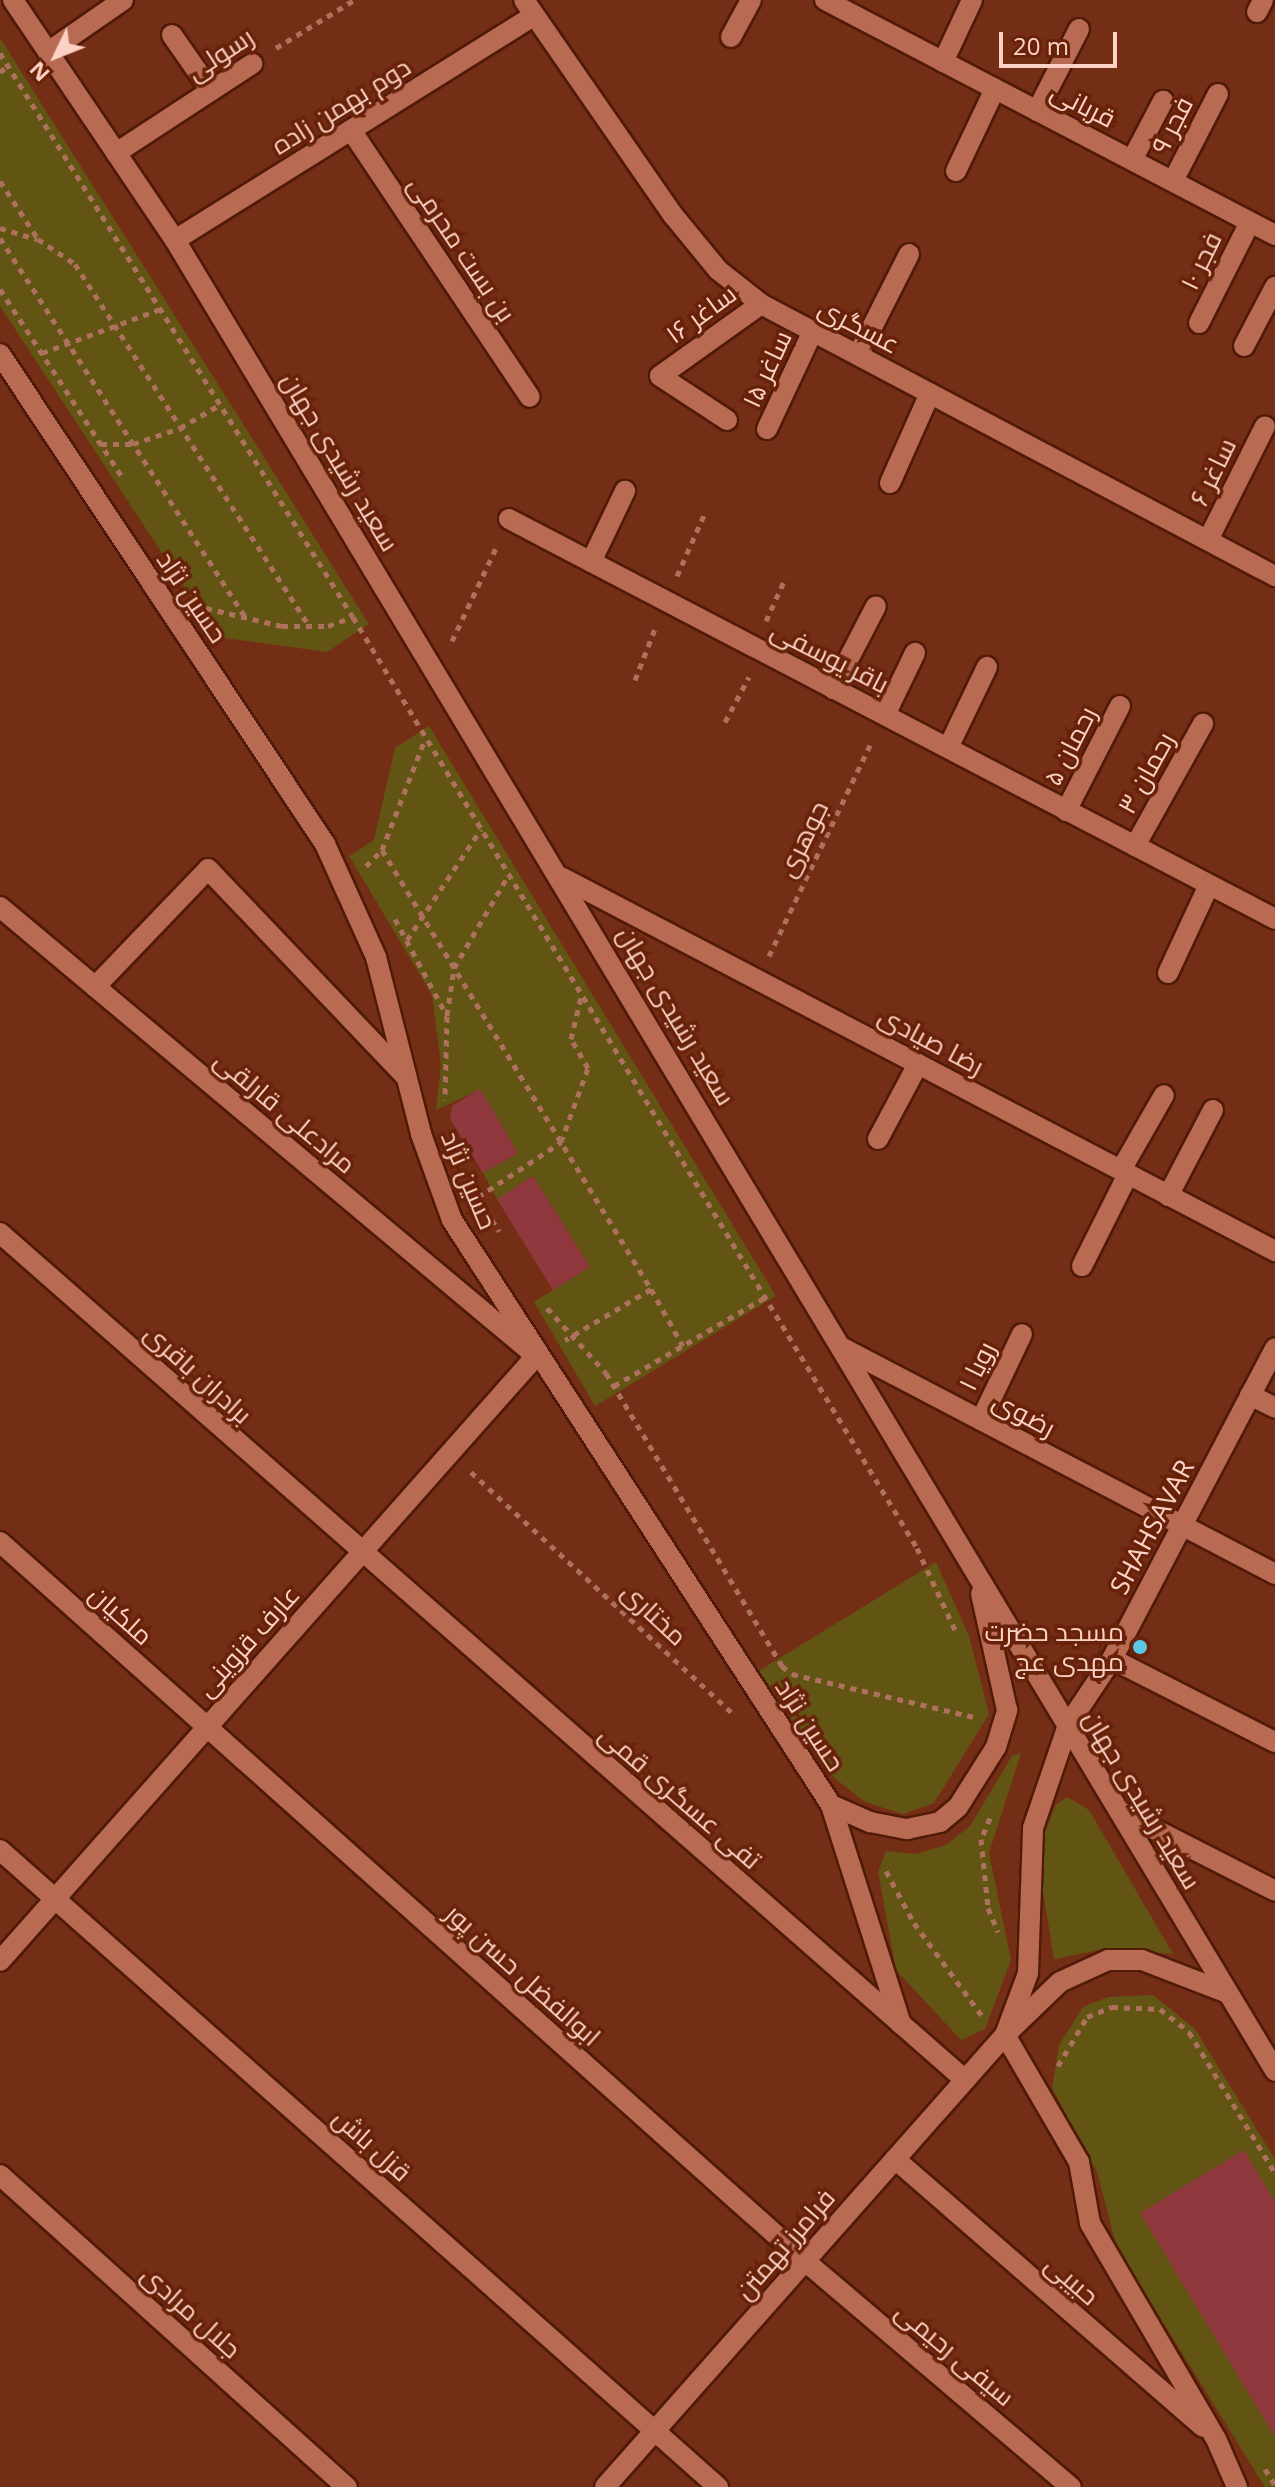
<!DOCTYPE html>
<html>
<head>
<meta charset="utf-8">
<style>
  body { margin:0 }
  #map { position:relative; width:1275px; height:2487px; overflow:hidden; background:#752e16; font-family:"Open Sans",Cairo,sans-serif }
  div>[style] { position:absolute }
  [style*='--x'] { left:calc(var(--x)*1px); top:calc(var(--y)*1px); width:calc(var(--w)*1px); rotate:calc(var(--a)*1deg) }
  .green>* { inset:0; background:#625513 }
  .building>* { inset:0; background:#8f393f }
  .path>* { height:5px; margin-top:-2.5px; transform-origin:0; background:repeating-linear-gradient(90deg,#ad715d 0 6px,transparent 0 12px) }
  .roads { filter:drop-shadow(2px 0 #4f1a08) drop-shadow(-2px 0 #4f1a08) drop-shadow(0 2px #4f1a08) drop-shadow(0 -2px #4f1a08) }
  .minor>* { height:20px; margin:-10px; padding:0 10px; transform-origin:10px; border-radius:10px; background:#b86a52 }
  .dots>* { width:22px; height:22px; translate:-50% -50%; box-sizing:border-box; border:4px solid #682209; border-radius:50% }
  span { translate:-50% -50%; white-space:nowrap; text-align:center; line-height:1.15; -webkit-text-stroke:7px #682209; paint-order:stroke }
  .street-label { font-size:26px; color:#fdd2c4 }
  .poi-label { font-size:26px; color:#fdd2c4 }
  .right { translate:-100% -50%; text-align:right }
  .north { position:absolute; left:16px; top:16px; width:80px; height:80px; -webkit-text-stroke:6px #682209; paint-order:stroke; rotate:227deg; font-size:22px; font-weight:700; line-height:32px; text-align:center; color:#fdd2c4 }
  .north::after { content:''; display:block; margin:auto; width:28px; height:36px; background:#fdd2c4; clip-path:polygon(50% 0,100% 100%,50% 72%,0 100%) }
  .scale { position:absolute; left:999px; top:32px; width:118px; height:36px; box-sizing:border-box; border:4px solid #fdd2c4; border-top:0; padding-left:10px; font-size:24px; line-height:28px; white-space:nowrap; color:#fdd2c4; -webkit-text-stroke:6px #682209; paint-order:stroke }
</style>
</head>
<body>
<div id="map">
  <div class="green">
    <div style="clip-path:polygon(0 38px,369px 624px,327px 652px,217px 637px,0 306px)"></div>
    <div style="clip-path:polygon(429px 726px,776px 1296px,595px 1406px,534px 1302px,590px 1267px,534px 1177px,497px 1199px,483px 1173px,518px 1153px,479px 1090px,436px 1110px,441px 1065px,432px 995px,349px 856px,374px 840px,395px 748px)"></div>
    <div style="clip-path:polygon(936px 1562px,969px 1636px,989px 1714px,934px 1803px,903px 1814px,865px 1802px,827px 1772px,757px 1672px)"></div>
    <div style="clip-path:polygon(1021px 1753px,989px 1853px,1011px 1960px,985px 2029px,961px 2040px,896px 1970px,878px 1872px,886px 1851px,916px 1854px,946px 1845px,970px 1826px,1012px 1756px)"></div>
    <div style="clip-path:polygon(1067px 1797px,1089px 1810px,1173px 1954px,1105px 1949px,1054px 1959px,1039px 1867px,1045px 1832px,1056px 1805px)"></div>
    <div style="clip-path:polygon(1153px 1995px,1195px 2029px,1275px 2159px,1275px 2487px,1265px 2487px,1117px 2248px,1097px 2172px,1052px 2088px,1059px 2045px,1083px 2007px,1108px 1997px)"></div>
  </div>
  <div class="building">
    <div style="clip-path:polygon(480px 1089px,518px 1153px,483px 1173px,450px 1119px,452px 1106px)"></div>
    <div style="clip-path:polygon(533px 1176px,590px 1267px,553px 1290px,497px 1199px)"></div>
    <div style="clip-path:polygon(1244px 2150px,1275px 2202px,1275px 2437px,1140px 2213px)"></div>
  </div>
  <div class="path">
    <div style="--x:276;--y:48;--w:92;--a:-31.6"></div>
    <div style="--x:0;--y:53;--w:665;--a:57.96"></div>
    <div style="--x:353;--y:617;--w:1089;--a:58.79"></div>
    <div style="--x:917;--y:1548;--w:90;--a:65.1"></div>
    <div style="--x:0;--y:72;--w:10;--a:-37"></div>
    <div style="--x:0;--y:181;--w:69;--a:56.8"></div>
    <div style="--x:38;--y:239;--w:45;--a:34"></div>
    <div style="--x:75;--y:264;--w:431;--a:57.1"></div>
    <div style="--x:0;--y:228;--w:39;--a:17"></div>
    <div style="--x:0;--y:238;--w:451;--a:57.1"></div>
    <div style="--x:0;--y:289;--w:222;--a:57"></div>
    <div style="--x:42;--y:353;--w:126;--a:-20.4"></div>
    <div style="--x:101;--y:444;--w:32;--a:0"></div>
    <div style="--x:133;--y:444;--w:50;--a:-18.8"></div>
    <div style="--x:180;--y:428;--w:48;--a:-30.3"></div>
    <div style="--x:677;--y:576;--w:67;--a:-66.1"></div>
    <div style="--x:206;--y:608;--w:78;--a:13.3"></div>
    <div style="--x:282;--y:626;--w:46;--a:0"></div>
    <div style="--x:328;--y:626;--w:27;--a:-20"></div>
    <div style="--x:766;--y:621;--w:48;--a:-65.6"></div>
    <div style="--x:452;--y:641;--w:105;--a:-64.7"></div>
    <div style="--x:635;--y:680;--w:58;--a:-68.7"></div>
    <div style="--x:725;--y:722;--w:51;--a:-61.9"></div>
    <div style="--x:382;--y:850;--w:515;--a:58.5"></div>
    <div style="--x:651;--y:1289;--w:100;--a:149.3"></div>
    <div style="--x:366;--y:866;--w:23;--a:-45"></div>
    <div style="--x:382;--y:850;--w:119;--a:-68.8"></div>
    <div style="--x:395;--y:919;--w:110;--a:61.8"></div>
    <div style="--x:447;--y:1016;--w:84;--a:91.4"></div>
    <div style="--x:407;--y:940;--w:133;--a:-56.3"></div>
    <div style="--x:769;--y:956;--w:238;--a:-64.4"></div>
    <div style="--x:447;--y:1015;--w:48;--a:-81.5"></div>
    <div style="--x:454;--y:968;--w:107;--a:-59.6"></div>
    <div style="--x:478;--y:1197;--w:100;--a:-33.5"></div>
    <div style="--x:561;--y:1142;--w:79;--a:-70"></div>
    <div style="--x:588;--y:1068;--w:34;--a:-120"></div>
    <div style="--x:571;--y:1039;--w:43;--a:-76.6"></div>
    <div style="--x:479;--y:1199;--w:38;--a:58"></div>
    <div style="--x:651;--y:1289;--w:65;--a:60.7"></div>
    <div style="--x:547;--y:1308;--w:88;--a:47.8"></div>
    <div style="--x:606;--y:1373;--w:342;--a:59"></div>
    <div style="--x:782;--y:1666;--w:13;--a:39"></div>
    <div style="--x:792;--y:1674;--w:187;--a:13.3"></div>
    <div style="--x:614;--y:1386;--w:174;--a:-30.4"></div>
    <div style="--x:471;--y:1472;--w:358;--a:42.7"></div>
    <div style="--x:990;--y:1818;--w:23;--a:113"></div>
    <div style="--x:981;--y:1839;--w:69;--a:84.2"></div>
    <div style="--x:988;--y:1908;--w:26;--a:67"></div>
    <div style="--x:886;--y:1871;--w:59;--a:61.7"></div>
    <div style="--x:914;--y:1923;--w:115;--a:53.8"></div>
    <div style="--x:1058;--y:2066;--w:57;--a:-59.4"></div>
    <div style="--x:1087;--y:2017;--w:27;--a:-22"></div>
    <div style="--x:1112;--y:2007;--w:48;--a:2.4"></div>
    <div style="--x:1160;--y:2009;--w:37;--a:38"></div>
    <div style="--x:1189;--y:2032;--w:165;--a:58.6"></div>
    <div style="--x:1265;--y:2469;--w:19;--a:58"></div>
  </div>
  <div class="roads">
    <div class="minor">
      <div style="--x:13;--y:0;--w:290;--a:56"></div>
      <div style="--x:175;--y:240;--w:2136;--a:59"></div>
      <div style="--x:524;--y:0;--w:262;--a:55.3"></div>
      <div style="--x:673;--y:215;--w:71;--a:50.7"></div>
      <div style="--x:718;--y:270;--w:55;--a:38.3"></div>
      <div style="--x:761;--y:304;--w:582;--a:27.89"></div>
      <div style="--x:825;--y:0;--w:508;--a:27.57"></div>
      <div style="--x:1257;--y:12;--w:13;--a:-63"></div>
      <div style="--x:172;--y:35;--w:68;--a:55.1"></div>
      <div style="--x:731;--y:37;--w:42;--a:-61.6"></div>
      <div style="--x:48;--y:52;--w:91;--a:-34.7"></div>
      <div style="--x:943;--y:62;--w:68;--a:-64.9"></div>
      <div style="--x:1037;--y:111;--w:92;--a:-62.9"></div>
      <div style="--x:351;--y:130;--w:321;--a:56.2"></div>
      <div style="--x:116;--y:153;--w:163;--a:-33.2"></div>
      <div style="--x:1132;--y:160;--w:67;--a:-62.3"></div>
      <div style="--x:956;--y:171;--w:91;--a:-64.6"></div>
      <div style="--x:1173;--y:181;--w:98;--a:-62.7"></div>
      <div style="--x:175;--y:240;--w:423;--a:-32"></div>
      <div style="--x:1199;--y:323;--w:113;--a:-63.2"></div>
      <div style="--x:1244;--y:346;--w:67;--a:-62.3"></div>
      <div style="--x:0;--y:354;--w:588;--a:56.45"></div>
      <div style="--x:325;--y:844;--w:124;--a:65.7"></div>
      <div style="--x:376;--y:957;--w:183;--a:75.7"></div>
      <div style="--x:421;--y:1134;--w:91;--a:70.2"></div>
      <div style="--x:452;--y:1220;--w:697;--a:57.06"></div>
      <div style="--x:831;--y:1805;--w:230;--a:72.3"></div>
      <div style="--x:858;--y:355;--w:113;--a:-63.2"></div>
      <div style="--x:727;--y:420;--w:80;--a:-146.7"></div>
      <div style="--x:660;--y:376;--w:124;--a:-35.5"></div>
      <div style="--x:767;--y:429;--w:108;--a:-64.9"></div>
      <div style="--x:890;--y:483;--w:98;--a:-66"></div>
      <div style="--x:509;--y:519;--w:864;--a:27.57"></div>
      <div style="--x:1208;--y:540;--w:127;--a:-63.4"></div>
      <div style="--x:591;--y:562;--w:79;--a:-64.4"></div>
      <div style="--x:833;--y:689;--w:93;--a:-62.6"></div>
      <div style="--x:885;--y:715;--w:69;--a:-64.2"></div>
      <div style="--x:948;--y:748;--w:90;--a:-64.3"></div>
      <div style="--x:1066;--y:811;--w:118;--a:-62.8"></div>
      <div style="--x:1135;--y:846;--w:140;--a:-60.9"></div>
      <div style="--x:563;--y:878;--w:804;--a:27.65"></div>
      <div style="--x:0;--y:907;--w:699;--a:39.95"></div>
      <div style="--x:536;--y:1356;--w:808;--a:131.54"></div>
      <div style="--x:1168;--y:973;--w:97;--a:-65"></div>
      <div style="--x:95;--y:987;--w:163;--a:-46.2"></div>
      <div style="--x:208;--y:869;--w:284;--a:46.4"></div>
      <div style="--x:878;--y:1139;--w:85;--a:-61.9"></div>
      <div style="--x:1121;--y:1170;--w:86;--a:-60.2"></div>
      <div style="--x:1168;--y:1196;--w:97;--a:-62.4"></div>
      <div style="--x:0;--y:1233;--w:1284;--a:41.27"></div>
      <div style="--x:1082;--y:1266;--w:103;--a:-63.4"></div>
      <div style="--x:843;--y:1348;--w:488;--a:27.6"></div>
      <div style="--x:1250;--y:1395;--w:28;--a:27"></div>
      <div style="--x:981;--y:1420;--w:95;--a:-64.5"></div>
      <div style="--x:0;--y:1542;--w:1079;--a:41.77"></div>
      <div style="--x:805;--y:2261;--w:349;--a:40.4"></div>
      <div style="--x:1112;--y:1659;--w:183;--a:27"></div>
      <div style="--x:831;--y:1805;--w:43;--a:23.6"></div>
      <div style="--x:870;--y:1822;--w:38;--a:11"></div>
      <div style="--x:907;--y:1829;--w:34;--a:-12"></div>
      <div style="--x:940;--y:1822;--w:23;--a:-40"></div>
      <div style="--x:958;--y:1807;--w:71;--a:-57.7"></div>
      <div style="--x:996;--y:1747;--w:39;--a:-73"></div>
      <div style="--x:1007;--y:1710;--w:119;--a:-102.6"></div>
      <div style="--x:1119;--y:1811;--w:175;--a:27.1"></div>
      <div style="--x:0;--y:1850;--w:960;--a:41.58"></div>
      <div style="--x:895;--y:2159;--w:408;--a:41"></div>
      <div style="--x:0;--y:2175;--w:467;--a:42"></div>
      <div style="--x:605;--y:2487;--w:604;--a:-48.49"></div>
      <div style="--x:1005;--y:2035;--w:76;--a:-43.9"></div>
      <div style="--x:1060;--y:1982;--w:53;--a:-24.6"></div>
      <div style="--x:1108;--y:1960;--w:34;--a:0"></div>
      <div style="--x:1142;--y:1960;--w:89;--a:21.1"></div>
      <div style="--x:1237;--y:2487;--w:52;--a:-113.6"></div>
      <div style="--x:1216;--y:2439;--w:250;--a:-120.3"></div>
      <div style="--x:1090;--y:2223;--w:62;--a:-100.2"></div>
      <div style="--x:1079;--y:2162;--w:147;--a:-120.2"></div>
      <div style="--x:1005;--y:2035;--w:66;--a:-69.6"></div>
      <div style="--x:1028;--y:1973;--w:145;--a:-88"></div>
      <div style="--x:1033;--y:1828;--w:109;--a:-71.2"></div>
      <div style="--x:1068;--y:1725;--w:79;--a:-56.3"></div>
      <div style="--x:1112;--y:1659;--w:351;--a:-62.3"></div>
    </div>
  </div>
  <div class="dots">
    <div style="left:1140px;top:1647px;background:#5ac8e5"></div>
  </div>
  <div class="street-label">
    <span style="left:220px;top:54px;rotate:-33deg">رسولی</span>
    <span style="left:1083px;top:105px;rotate:27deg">قربانی</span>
    <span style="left:341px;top:106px;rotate:-32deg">دوم بهمن زاده</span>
    <span style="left:1172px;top:125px;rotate:-63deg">فجر ۹</span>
    <span style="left:462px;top:249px;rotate:56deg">بن بست محرمی</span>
    <span style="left:1201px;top:261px;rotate:-64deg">فجر ۱۰</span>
    <span style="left:701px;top:314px;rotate:-36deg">ساغر ۱۶</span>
    <span style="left:859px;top:326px;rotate:28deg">عسگری</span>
    <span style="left:767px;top:369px;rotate:-65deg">ساغر ۱۵</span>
    <span style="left:340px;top:462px;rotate:59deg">سعید رشیدی جهان</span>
    <span style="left:1213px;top:472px;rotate:-64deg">ساغر ۶</span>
    <span style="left:192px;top:597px;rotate:56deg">حسین نژاد</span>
    <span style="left:830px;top:657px;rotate:27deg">باقر یوسفی</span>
    <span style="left:1070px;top:746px;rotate:-63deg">رحمان ۵</span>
    <span style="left:1146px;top:773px;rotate:-61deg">رحمان ۳</span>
    <span style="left:803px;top:839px;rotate:-64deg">جوهری</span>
    <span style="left:676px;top:1016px;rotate:59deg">سعید رشیدی جهان</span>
    <span style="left:931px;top:1041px;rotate:28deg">رضا صیادی</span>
    <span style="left:285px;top:1112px;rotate:40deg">مرادعلی قارلقی</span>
    <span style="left:469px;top:1180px;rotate:67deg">حسین نژاد</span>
    <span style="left:977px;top:1366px;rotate:-64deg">رویا ۱</span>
    <span style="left:198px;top:1374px;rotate:42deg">برادران باقری</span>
    <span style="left:1024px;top:1414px;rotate:28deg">رضوی</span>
    <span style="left:1152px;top:1527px;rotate:-62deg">SHAHSAVAR</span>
    <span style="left:654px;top:1614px;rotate:43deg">مختاری</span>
    <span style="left:121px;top:1615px;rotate:42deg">ملکیان</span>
    <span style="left:248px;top:1641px;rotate:-48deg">عارف قزوینی</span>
    <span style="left:810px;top:1725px;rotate:57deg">حسین نژاد</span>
    <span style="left:680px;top:1797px;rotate:41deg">تفی عسگری قمی</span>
    <span style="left:1142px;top:1800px;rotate:59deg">سعید رشیدی جهان</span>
    <span style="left:523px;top:1975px;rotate:42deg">ابوالفضل حسن پور</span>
    <span style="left:372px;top:2145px;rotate:42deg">قزل باش</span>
    <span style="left:785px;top:2244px;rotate:-49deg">فرامرز تهمتن</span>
    <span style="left:1072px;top:2280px;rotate:41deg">حبیبی</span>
    <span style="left:191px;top:2312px;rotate:42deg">جلال مرادی</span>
    <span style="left:955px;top:2354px;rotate:40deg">سیفی رحیمی</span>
  </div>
  <div class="poi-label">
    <span class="right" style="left:1124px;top:1647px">مسجد حضرت<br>مهدی عج</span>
  </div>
  <div class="north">N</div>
  <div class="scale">20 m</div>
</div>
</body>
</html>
